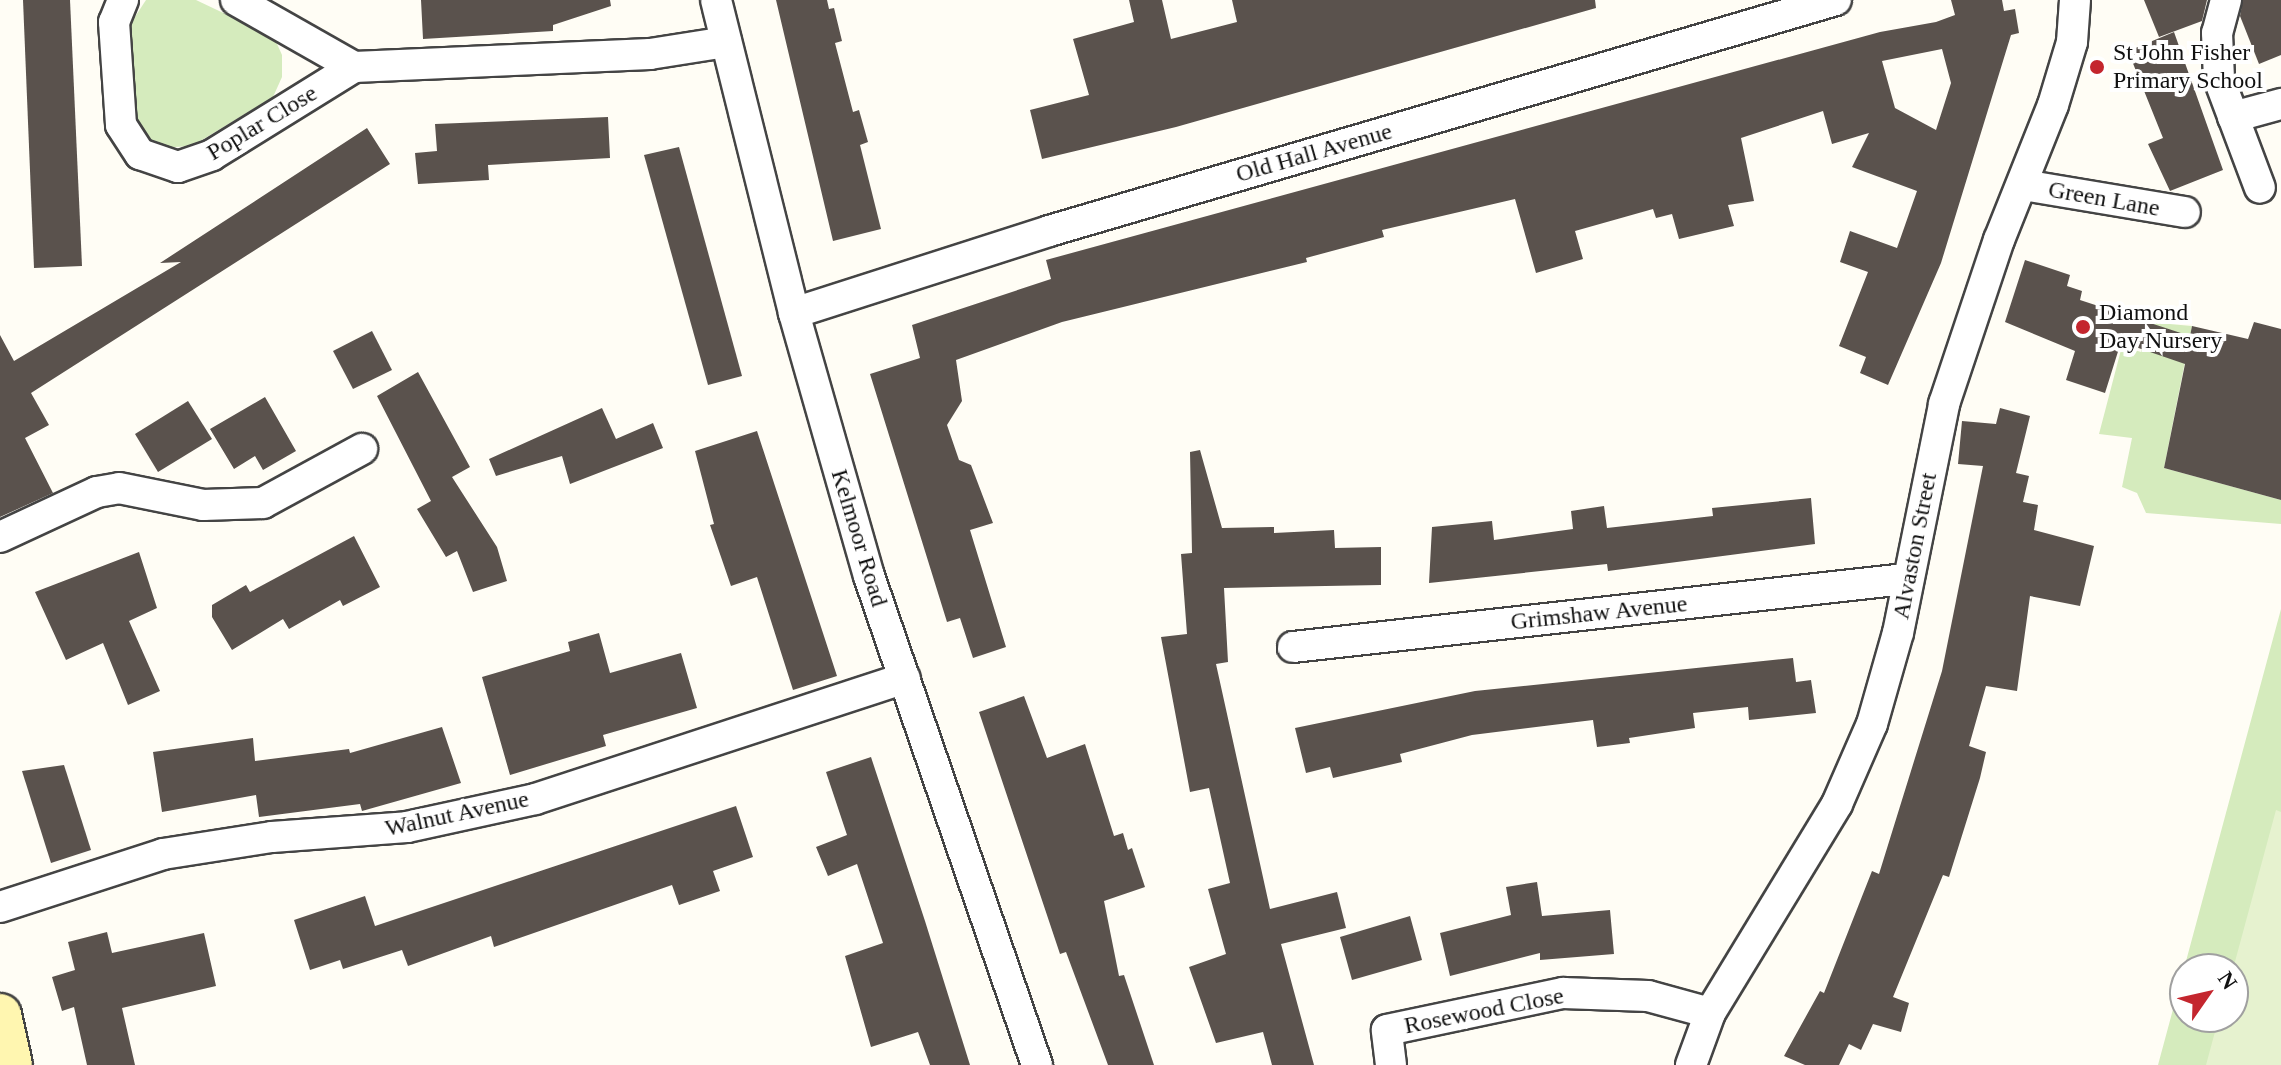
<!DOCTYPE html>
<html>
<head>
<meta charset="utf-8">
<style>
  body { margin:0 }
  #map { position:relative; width:2281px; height:1065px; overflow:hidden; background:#fffdf5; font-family:Georgia,serif }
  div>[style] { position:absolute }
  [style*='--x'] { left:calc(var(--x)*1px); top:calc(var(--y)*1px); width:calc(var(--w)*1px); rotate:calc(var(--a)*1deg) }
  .green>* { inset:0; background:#d5ebbd }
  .pitch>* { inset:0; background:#e6f2cf }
  .building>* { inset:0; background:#5a524d }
  .roads { filter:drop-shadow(2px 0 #444) drop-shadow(-2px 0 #444) drop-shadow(0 2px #444) drop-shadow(0 -2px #444) }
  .street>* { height:30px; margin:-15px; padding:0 15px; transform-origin:15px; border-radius:15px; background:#fff }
  .secondary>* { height:42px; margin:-21px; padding:0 21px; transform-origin:21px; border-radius:21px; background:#fff6b0 }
  .dots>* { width:22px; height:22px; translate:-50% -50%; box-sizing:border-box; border:4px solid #fff; border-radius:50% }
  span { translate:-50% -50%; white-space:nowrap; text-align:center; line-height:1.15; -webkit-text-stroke:8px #fff; paint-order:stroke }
  .poi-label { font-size:24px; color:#111 }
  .left { translate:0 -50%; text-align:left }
  .street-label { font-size:24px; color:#111 }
  .north { position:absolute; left:2169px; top:953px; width:80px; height:80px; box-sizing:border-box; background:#fff; border:2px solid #a0a0a0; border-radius:50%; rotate:56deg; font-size:22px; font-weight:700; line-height:32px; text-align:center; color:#111 }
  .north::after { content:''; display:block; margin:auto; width:28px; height:36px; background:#c4262e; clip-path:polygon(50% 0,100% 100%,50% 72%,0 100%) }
</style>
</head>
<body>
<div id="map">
  <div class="green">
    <div style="clip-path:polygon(146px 0,196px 0,274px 37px,282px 55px,282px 77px,273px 97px,192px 146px,158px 148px,137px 126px,131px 73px,131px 23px)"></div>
    <div style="clip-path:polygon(2147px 322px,2192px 326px,2164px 468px,2281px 500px,2281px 524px,2146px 513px,2137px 493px,2122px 487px,2132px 438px,2099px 434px,2122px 346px,2141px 352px)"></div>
    <div style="clip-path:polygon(evenodd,2281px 609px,2281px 1065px,2158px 1065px,2281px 609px,2185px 969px,2233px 969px,2233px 1017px,2185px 1017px,2185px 969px)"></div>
  </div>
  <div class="pitch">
    <div style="clip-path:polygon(2276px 810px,2281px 812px,2281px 1065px,2206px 1065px,2219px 1017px,2233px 1017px,2233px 969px)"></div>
  </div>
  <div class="building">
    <div style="clip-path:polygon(23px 0,70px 0,82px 266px,34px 268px)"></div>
    <div style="clip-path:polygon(421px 0,610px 0,611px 6px,553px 25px,553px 31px,423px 39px)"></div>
    <div style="clip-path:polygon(776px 0,827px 0,829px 9px,834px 8px,842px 41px,835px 43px,853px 112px,859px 110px,868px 142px,860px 145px,881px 229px,833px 241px)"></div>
    <div style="clip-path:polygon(1129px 0,1162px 0,1171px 39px,1237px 22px,1232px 0,1595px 0,1596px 8px,1176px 127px,1042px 159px,1030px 110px,1089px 95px,1073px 39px,1134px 22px)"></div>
    <div style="clip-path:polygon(evenodd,1951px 0,2002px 0,2004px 11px,2015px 9px,2019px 33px,2011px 35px,1941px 263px,1888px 385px,1860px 373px,1866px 357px,1839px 346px,1868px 272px,1840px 262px,1850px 231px,1897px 248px,1917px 191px,1852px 167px,1869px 133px,1832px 144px,1823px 111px,1741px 138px,1754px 201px,1728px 205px,1734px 226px,1679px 239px,1672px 214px,1656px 218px,1653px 209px,1575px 231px,1583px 259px,1536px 273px,1515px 199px,1382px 230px,1384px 237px,1306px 258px,1307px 262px,1062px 322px,956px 360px,962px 401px,947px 425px,959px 460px,971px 465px,993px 523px,970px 530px,1006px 647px,973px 658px,960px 618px,947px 622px,870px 374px,920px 358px,912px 325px,1051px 279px,1046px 260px,1880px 32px,1936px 22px,1955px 15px,1951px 0,1942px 49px,1951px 83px,1936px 130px,1895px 108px,1882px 61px,1942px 49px)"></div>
    <div style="clip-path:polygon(2144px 0,2207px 0,2202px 21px,2159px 37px)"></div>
    <div style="clip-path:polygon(2243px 0,2281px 0,2281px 55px,2259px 64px,2240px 16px)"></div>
    <div style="clip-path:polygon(2174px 32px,2223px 170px,2170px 191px,2148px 144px,2163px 138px,2128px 51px)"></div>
    <div style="clip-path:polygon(608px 117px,610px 158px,488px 165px,489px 180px,418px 184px,415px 153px,437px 151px,435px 124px)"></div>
    <div style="clip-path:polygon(367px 128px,390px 164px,31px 393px,49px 425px,25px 438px,53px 493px,0 517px,0 335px,14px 361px,181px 262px,160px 263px)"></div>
    <div style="clip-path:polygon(679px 147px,742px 376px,708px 385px,644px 155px)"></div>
    <div style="clip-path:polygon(2025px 260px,2070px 275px,2067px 286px,2082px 291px,2080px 300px,2190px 336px,2192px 326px,2248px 339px,2254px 322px,2281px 329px,2281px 500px,2164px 468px,2185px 364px,2121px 342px,2105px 393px,2066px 380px,2075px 351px,2005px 322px)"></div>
    <div style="clip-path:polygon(372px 331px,392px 370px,353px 389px,333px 351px)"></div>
    <div style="clip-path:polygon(418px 372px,470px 467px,452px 477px,497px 547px,507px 581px,473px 592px,457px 551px,446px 557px,417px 509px,431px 501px,377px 396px)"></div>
    <div style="clip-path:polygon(265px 397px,296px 451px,263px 470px,255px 456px,234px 469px,210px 429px)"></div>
    <div style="clip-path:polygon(188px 401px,212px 439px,158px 472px,135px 434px)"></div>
    <div style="clip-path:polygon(602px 408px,616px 439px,653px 423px,663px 448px,570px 484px,562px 456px,496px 476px,489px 459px)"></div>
    <div style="clip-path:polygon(2000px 408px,2030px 416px,2016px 473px,2029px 476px,2023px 502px,2038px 505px,2034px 530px,2094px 546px,2080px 606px,2030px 596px,2017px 691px,1986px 686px,1969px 746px,1986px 752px,1980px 778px,1949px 877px,1943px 875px,1893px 997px,1909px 1003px,1901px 1032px,1873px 1024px,1861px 1050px,1849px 1044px,1839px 1065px,1805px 1065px,1784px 1056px,1820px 991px,1824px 993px,1872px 871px,1879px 874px,1942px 671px,1983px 466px,1958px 464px,1962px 421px,1996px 424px)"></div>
    <div style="clip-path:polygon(757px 431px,837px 676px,793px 690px,757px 577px,731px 586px,710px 525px,714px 524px,695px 451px)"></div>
    <div style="clip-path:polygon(1200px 450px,1222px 528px,1274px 527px,1274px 533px,1334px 530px,1335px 548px,1381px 547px,1381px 585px,1224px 588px,1228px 662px,1216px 664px,1270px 909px,1337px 892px,1346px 928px,1281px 944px,1314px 1065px,1272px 1065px,1263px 1032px,1216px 1043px,1189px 967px,1226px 954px,1208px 889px,1230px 883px,1209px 788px,1190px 792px,1161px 637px,1187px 634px,1181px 554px,1192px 553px,1190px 452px)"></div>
    <div style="clip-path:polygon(1811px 498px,1815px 544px,1608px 571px,1607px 564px,1429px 583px,1432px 527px,1492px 521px,1494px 540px,1573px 529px,1571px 511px,1604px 506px,1607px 528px,1713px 516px,1712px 508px)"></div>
    <div style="clip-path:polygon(354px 536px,380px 587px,343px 606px,340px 600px,289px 629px,283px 619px,232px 650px,212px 617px,212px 605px,246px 585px,250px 592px)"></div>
    <div style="clip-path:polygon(139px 552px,157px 608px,129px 621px,160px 691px,128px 705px,103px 643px,66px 660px,35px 592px)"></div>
    <div style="clip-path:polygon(599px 633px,610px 673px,681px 653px,697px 708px,603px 735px,606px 746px,510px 775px,482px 677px,570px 651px,568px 642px)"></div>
    <div style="clip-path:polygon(1793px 658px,1796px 682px,1811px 680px,1816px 713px,1749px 720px,1748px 707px,1693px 713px,1695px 728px,1629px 738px,1630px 743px,1597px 747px,1593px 720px,1472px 735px,1400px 754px,1402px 762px,1333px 778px,1330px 767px,1306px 773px,1295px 728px,1475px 691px)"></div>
    <div style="clip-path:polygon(1024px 696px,1047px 758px,1085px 744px,1114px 836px,1123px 833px,1128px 850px,1132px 848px,1145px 887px,1104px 901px,1119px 976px,1124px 975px,1154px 1065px,1108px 1065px,1066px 952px,1060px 954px,979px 712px)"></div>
    <div style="clip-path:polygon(442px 727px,461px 783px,362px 811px,360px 804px,259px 817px,256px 795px,162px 812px,153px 752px,253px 738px,255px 761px,349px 749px,350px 753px)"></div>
    <div style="clip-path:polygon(871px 757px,925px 921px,970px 1065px,930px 1065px,918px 1032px,871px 1047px,845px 956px,883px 943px,857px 864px,828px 876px,816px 847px,847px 835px,826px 772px)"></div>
    <div style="clip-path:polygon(64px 765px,91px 850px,51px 863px,22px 771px)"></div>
    <div style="clip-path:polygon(736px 806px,753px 857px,713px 871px,720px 891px,679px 905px,672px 885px,494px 947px,491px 936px,408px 966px,402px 950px,343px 969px,340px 960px,310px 970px,294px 920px,365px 896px,375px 926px)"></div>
    <div style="clip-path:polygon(1537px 882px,1542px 916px,1610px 910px,1614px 954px,1540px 960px,1540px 953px,1450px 976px,1440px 933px,1511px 915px,1506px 887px)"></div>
    <div style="clip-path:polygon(1410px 916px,1422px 960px,1352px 980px,1340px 937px)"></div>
    <div style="clip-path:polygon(107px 932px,112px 953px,204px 933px,216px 986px,122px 1008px,135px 1065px,87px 1065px,74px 1007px,62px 1011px,52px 977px,75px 970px,68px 942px)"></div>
  </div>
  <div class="roads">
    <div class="street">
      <div style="--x:123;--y:0;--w:24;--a:112"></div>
      <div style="--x:114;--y:22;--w:103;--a:86.1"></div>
      <div style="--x:121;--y:125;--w:35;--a:57"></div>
      <div style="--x:140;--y:154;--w:40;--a:18.9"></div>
      <div style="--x:178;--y:167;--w:36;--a:-19"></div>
      <div style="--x:212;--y:155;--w:167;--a:-31.8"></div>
      <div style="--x:354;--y:67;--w:296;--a:-2.5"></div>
      <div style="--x:650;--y:54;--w:77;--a:-9"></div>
      <div style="--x:236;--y:0;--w:136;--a:29.6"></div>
      <div style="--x:716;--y:0;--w:323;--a:76"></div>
      <div style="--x:794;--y:313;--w:273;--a:74.1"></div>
      <div style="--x:869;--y:576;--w:517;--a:71.04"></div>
      <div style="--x:2226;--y:0;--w:34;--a:105"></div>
      <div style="--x:2217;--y:33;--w:46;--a:87.5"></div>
      <div style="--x:2219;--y:79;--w:116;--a:69.4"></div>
      <div style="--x:2233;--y:117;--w:50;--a:-15.2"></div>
      <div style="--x:2023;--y:185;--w:164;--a:9.5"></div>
      <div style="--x:794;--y:313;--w:268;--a:-17.8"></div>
      <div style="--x:1049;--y:231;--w:820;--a:-16.36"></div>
      <div style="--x:0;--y:537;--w:107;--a:-24.9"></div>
      <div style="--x:97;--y:492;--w:22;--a:-10"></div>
      <div style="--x:119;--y:488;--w:86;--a:11.4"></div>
      <div style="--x:203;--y:505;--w:60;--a:-1.9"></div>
      <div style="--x:263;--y:503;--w:113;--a:-28.6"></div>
      <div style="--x:1293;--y:647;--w:616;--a:-6.34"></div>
      <div style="--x:0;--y:907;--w:171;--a:-18"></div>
      <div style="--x:163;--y:854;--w:110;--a:-8.9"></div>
      <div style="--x:272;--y:837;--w:135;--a:-4.2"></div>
      <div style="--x:407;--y:827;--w:131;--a:-12.3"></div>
      <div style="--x:535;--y:799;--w:389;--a:-18.1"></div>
      <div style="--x:1391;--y:1065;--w:35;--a:-97"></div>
      <div style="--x:1387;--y:1030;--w:180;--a:-11.9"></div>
      <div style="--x:1563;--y:993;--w:85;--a:2"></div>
      <div style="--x:1648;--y:996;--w:64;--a:15.3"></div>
      <div style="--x:1691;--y:1065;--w:55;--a:-69.9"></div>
      <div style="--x:1710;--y:1013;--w:245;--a:-58.7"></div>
      <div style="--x:1837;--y:804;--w:87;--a:-66.4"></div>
      <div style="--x:1872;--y:724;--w:95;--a:-74.1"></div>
      <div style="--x:1898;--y:633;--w:234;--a:-78.6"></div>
      <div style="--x:1944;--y:404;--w:173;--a:-71.5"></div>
      <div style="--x:1999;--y:240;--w:145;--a:-68.2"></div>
      <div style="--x:2053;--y:105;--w:66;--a:-73.2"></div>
      <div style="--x:2072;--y:42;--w:42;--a:-85.9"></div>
    </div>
    <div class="secondary">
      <div style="--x:0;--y:1015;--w:51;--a:77.6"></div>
    </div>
  </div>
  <div class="dots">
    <div style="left:2097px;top:67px;background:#c4262e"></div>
    <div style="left:2083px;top:327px;background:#c4262e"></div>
  </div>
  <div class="poi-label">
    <span class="left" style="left:2113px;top:67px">St John Fisher<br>Primary School</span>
    <span class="left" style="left:2099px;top:327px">Diamond<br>Day Nursery</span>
  </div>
  <div class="street-label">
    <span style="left:262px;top:123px;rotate:-31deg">Poplar Close</span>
    <span style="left:1314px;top:153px;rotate:-16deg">Old Hall Avenue</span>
    <span style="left:2104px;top:199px;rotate:10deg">Green Lane</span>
    <span style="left:859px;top:538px;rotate:73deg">Kelmoor Road</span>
    <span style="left:1915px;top:546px;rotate:-79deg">Alvaston Street</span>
    <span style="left:1599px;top:613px;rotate:-6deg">Grimshaw Avenue</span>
    <span style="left:457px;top:814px;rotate:-12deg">Walnut Avenue</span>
    <span style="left:1484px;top:1011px;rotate:-11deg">Rosewood Close</span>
  </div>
  <div class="north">N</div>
</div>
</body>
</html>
